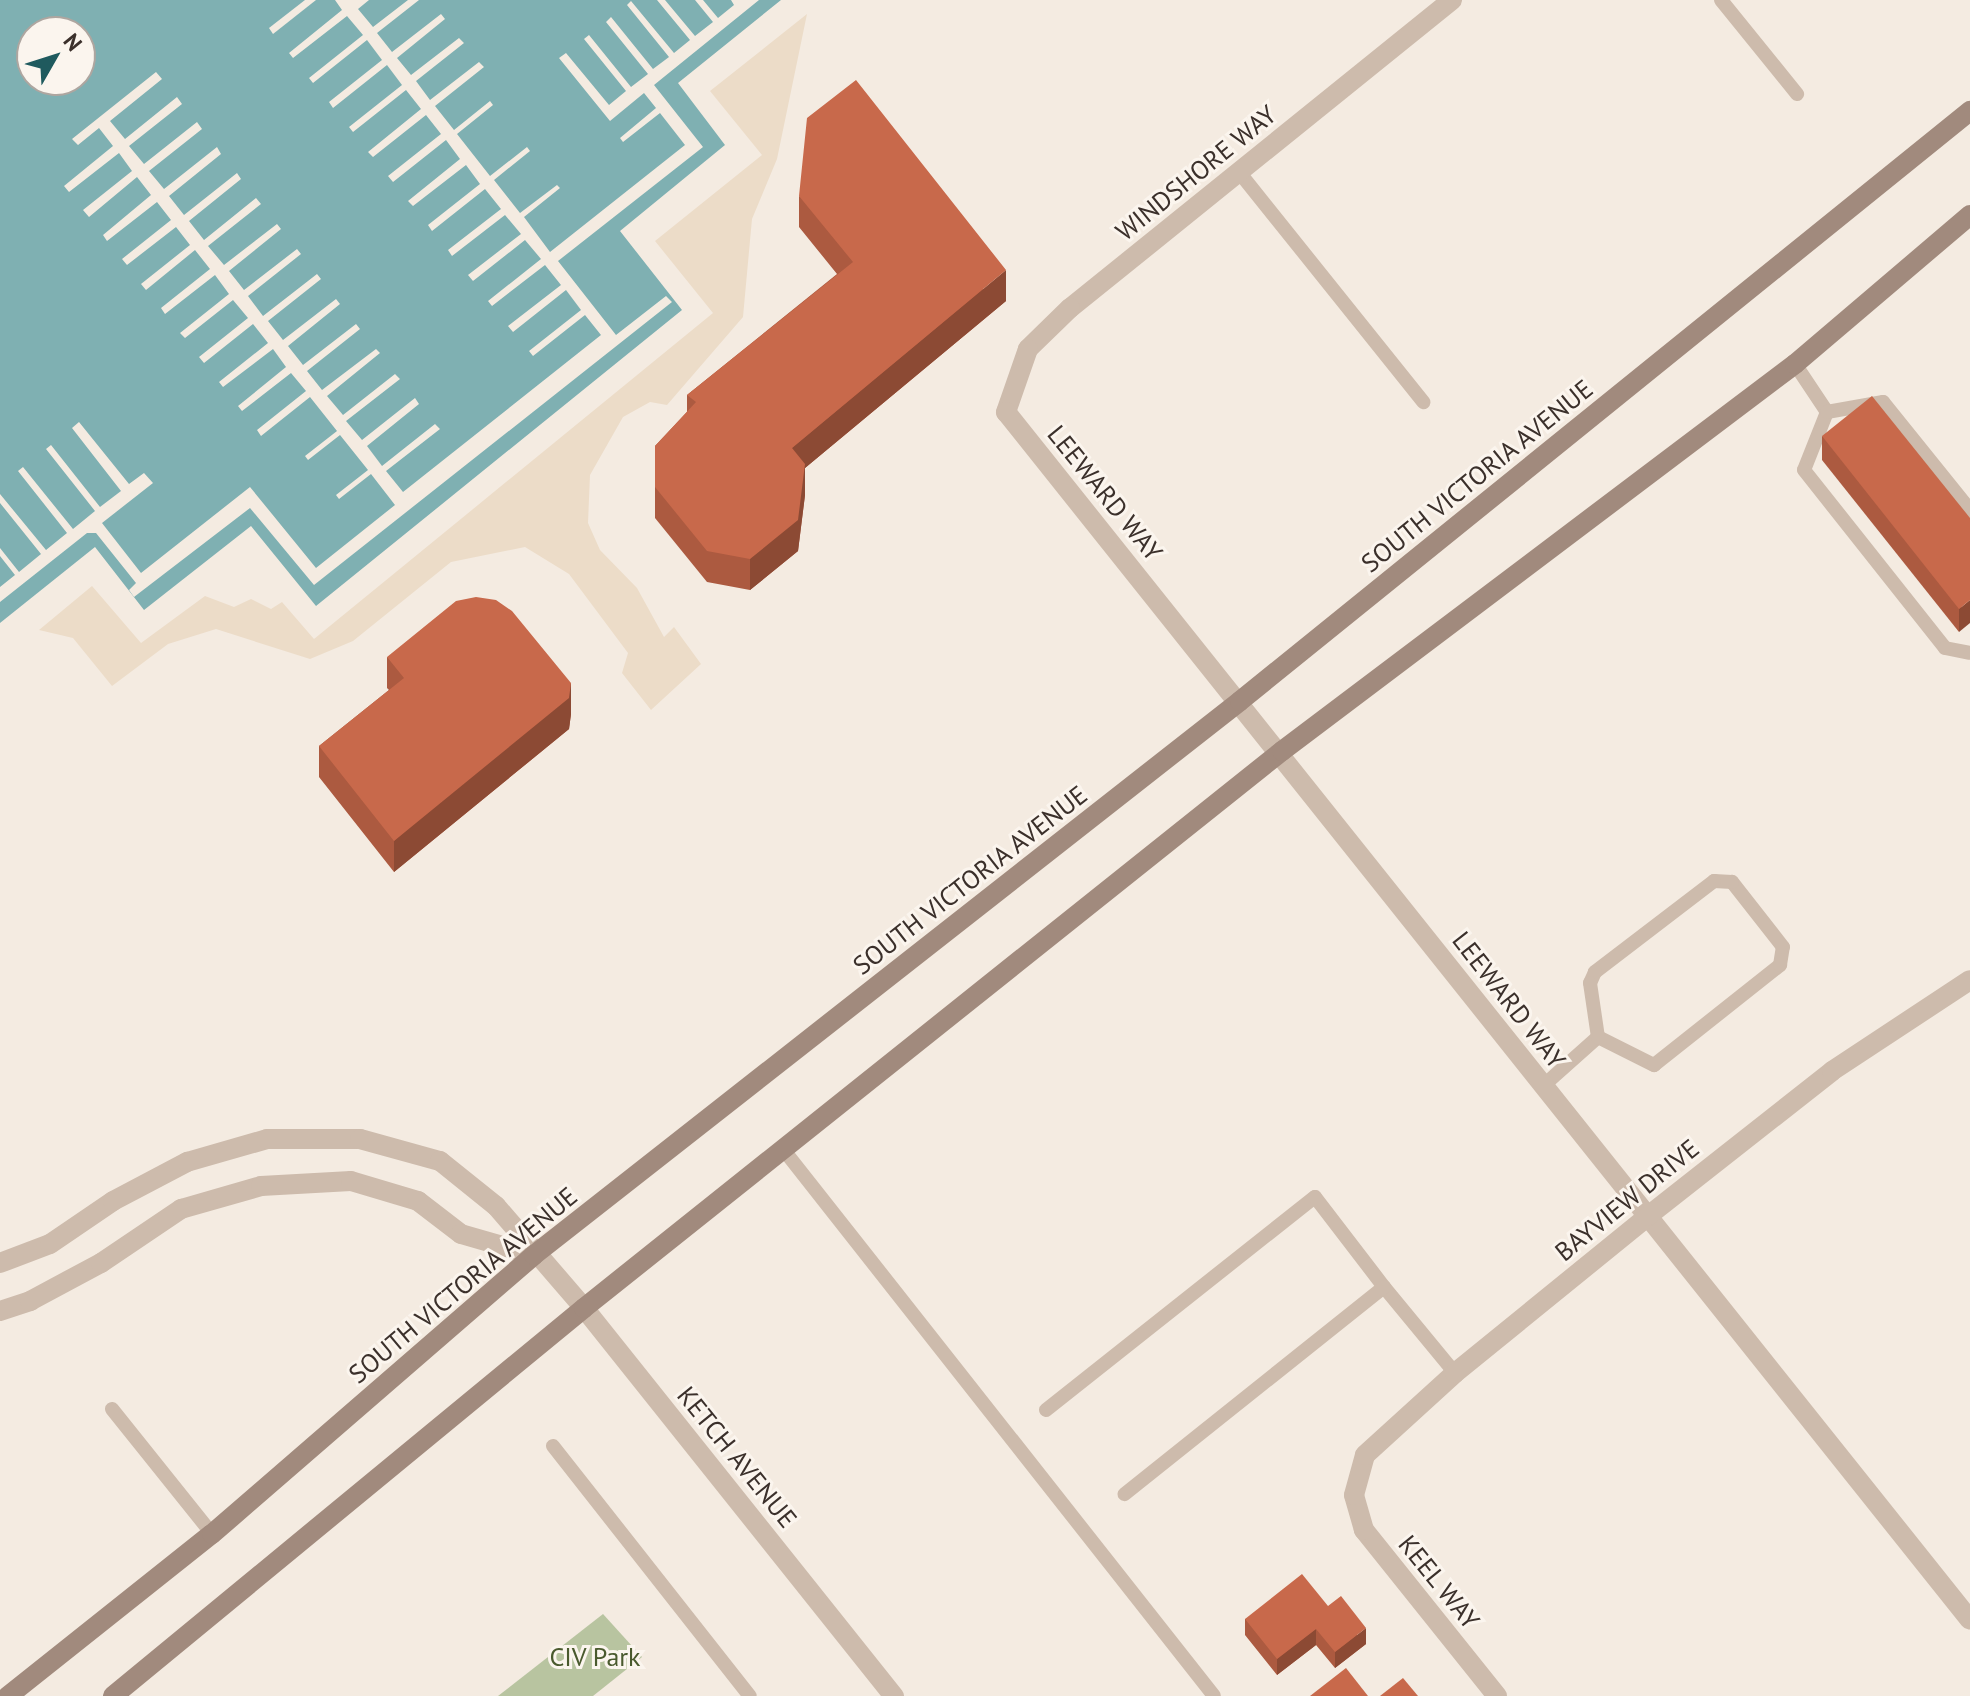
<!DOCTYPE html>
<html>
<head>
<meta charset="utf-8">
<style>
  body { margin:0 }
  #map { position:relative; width:1970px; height:1696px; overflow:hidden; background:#f4ebe1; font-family:"PT Sans",sans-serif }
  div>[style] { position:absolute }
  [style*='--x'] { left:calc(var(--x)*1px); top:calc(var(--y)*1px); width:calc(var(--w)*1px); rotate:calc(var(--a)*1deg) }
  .green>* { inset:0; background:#b8c4a0 }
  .plaza>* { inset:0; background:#ecdcc8 }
  .water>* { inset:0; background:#7fb0b2 }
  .pier>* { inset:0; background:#f4ebe1 }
  .service>* { height:14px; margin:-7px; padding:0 7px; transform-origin:7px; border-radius:7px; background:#cdbbac }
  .minor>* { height:20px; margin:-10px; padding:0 10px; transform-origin:10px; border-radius:10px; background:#cdbbac }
  .secondary>* { height:20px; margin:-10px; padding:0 10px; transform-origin:10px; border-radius:10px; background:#a18a7d }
  .wall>* { inset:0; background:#ac5a40 }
  .shaded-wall>* { inset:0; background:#8c4a34 }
  .building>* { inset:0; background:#c8694b }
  span { translate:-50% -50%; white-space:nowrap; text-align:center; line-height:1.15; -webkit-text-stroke:6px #fbf5ee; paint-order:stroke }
  .street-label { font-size:26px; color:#3b302b }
  .park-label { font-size:26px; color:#4a5a2e }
  .north { position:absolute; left:16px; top:16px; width:80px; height:80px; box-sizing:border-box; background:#fbf5ee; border:2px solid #aea6a0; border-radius:50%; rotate:51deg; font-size:22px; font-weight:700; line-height:32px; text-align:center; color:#3b302b }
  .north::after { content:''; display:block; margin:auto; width:28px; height:36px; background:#1f5a5e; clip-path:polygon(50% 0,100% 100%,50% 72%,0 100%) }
</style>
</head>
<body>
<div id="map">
  <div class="green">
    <div style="clip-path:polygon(603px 1614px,642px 1657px,593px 1696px,498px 1696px)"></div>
  </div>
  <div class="plaza">
    <div style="clip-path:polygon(807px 14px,777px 159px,752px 219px,743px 317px,667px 405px,650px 402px,623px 417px,590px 475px,588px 523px,600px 550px,637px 588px,664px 637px,674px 627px,701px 664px,651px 710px,622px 673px,628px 653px,569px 574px,525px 547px,451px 562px,353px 641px,310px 659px,216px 629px,168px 644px,112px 686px,73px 638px,39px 630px,92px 586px,141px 643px,205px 596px,234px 607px,251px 599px,271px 609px,282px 602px,314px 639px,713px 313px,655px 241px,762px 155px,710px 91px)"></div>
  </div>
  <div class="water">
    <div style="clip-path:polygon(evenodd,0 0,781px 0,678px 83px,725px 145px,620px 231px,682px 310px,316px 606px,251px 526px,144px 610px,95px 547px,0 623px,0 0,32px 32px,80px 32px,80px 80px,32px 80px,32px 32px)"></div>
  </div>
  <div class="pier">
    <div style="clip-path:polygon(305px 0,316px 0,273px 34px,269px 28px)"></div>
    <div style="clip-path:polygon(335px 0,369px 0,358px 9px,373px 27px,408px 0,419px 0,377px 33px,392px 52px,441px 14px,445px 19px,397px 58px,411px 75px,459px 38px,464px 43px,416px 81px,430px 100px,479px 62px,484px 67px,435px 106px,454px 130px,490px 101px,493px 105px,457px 134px,490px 176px,527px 147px,530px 151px,494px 180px,520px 213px,557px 185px,560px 188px,524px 217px,550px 252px,685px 145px,660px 113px,623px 142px,620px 138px,656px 108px,644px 93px,610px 121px,559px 58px,566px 53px,609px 105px,626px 91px,584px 39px,589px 35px,631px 87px,648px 74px,606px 22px,611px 17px,653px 69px,669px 57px,627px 5px,631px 1px,674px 53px,690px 40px,657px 0,665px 0,695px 36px,713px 22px,695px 0,703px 0,718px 18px,734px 5px,731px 0,759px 0,654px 85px,703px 147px,558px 261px,616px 335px,666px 296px,672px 302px,314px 585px,250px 508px,134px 597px,129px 590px,136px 583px,96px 533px,87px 533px,0 602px,0 587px,15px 575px,0 556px,0 548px,19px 572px,41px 554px,0 503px,0 494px,46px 550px,67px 533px,18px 471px,23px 467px,73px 529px,95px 511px,46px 449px,51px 445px,100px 507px,121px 491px,72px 428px,79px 422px,129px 484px,144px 473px,153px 483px,102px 523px,141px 573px,250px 487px,316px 568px,395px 505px,371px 474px,339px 499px,336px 495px,368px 470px,340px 435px,308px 460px,305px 456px,337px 431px,310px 397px,261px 436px,257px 430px,306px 391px,291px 373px,242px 411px,238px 406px,286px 367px,273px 349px,223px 387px,219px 382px,268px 343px,253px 324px,204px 363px,199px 357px,248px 318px,233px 300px,185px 338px,180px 333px,229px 294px,215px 275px,165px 314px,161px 308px,210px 269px,195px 250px,146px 290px,141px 284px,190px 245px,176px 227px,127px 265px,122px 259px,171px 220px,157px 202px,107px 241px,103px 235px,151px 195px,137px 177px,89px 217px,83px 210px,132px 171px,119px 153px,69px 192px,64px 186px,113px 146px,99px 128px,78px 145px,72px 139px,156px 72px,162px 79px,110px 121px,125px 139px,177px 97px,182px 104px,129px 146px,144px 164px,197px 122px,202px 129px,149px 171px,164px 189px,217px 147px,221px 154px,169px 196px,184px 215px,237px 173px,241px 179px,189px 221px,204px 240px,256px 198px,261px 204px,208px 246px,224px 265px,277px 224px,281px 229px,229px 271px,244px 290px,297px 249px,301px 254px,248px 296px,263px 316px,317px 274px,321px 279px,268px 321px,283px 340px,336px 299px,340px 304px,288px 346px,303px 365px,356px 324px,360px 329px,307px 371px,322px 390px,376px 349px,380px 353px,327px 396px,343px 415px,395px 374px,400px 379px,346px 421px,362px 440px,415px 398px,419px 404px,367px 446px,382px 466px,435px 424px,440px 429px,386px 471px,403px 492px,601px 335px,585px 315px,533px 356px,529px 351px,581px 310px,566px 290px,513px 332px,508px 326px,561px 285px,545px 265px,492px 306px,488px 301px,541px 259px,525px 240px,473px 281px,468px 275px,521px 234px,505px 215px,452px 256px,448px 250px,501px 209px,485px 189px,432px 231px,428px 225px,480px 184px,466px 165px,413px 206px,408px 201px,460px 159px,446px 140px,393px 182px,388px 176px,441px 134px,426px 115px,373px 157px,368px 152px,421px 109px,406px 90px,353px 132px,349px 127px,402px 85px,387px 65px,333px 108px,329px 102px,382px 60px,367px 40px,313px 83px,309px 78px,363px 35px,347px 16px,293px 58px,289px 53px,342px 10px)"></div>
  </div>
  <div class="service">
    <div style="--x:1721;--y:0;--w:121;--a:51"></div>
    <div style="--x:1239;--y:172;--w:295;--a:51.3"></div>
    <div style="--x:1795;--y:364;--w:58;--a:56.3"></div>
    <div style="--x:1827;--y:412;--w:62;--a:111.6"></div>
    <div style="--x:1804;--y:470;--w:227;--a:51.6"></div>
    <div style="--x:1945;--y:648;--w:25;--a:11"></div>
    <div style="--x:1827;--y:412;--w:57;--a:-10.1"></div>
    <div style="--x:1883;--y:402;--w:139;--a:51.1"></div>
    <div style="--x:1543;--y:1086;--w:74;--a:-41.7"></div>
    <div style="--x:1598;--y:1037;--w:63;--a:26.6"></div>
    <div style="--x:1654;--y:1065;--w:161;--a:-38.4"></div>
    <div style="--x:1780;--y:965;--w:18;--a:-81"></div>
    <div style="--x:1783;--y:947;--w:83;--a:-128.1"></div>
    <div style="--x:1732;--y:882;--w:18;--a:-177"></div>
    <div style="--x:1714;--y:881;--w:150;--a:142.6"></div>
    <div style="--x:1595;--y:972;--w:12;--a:114"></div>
    <div style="--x:1590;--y:983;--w:55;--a:81.6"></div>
    <div style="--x:783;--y:1149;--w:696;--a:51.76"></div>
    <div style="--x:1384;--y:1287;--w:112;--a:50.5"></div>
    <div style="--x:112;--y:1409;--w:160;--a:51.3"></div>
    <div style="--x:1046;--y:1410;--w:343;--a:-38.4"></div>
    <div style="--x:1315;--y:1197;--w:113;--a:52.5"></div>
    <div style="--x:1384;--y:1287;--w:332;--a:141.4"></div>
    <div style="--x:553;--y:1446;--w:318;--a:51.8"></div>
  </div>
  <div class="minor">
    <div style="--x:1452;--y:0;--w:491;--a:141.1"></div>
    <div style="--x:1070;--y:308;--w:59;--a:135.7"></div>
    <div style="--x:1028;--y:349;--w:67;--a:109.2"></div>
    <div style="--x:1006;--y:412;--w:1545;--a:51.41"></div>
    <div style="--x:0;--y:1263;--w:53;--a:-20.8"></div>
    <div style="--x:50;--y:1244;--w:76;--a:-34.3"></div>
    <div style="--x:113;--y:1201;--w:84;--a:-27.8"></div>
    <div style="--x:187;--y:1162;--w:83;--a:-16"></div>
    <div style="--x:267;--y:1139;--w:93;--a:0"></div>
    <div style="--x:360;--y:1139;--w:83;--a:15.4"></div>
    <div style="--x:440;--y:1161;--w:72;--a:38.8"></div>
    <div style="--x:496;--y:1206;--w:135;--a:49.2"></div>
    <div style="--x:584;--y:1308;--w:497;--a:51.4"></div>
    <div style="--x:0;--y:1311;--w:32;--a:-18"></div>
    <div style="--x:30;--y:1301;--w:81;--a:-28.2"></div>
    <div style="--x:101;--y:1263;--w:97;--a:-34"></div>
    <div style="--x:181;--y:1209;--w:83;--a:-16"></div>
    <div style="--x:261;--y:1186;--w:90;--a:-3.2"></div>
    <div style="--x:351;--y:1181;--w:70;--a:16.6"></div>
    <div style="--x:418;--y:1201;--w:54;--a:37.5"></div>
    <div style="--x:461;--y:1234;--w:76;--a:16"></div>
    <div style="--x:1497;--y:1696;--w:213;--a:-128.7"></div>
    <div style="--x:1364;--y:1530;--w:36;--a:-106"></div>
    <div style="--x:1354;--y:1495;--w:41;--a:-74.6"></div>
    <div style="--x:1365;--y:1455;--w:122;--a:-42.3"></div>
    <div style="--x:1455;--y:1373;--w:249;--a:-39.1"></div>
    <div style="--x:1648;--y:1216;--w:234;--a:-38.2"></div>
    <div style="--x:1832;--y:1071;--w:165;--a:-33.4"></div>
  </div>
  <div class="secondary">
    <div style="--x:8;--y:1696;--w:260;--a:-38.5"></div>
    <div style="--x:212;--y:1534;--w:426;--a:-40.9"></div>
    <div style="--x:534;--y:1255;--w:897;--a:-38.12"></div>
    <div style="--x:1240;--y:701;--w:939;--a:-38.95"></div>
    <div style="--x:113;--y:1696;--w:610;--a:-39.48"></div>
    <div style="--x:584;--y:1308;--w:893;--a:-38.59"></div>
    <div style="--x:1282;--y:751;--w:643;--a:-37.03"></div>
    <div style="--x:1795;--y:364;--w:230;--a:-40.4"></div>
  </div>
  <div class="wall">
    <div style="clip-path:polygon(799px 196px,1006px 301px,805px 468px,805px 495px,798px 551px,750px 590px,707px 582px,655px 518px,655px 446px,687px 412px,687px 395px,837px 274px,799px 227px)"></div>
    <div style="clip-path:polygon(1822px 436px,1970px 518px,1959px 632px,1822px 460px)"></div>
    <div style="clip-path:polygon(387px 657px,571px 714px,569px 729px,394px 872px,319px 777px,319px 746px,389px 690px,387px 688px)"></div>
    <div style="clip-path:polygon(1328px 1606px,1366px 1644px,1335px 1668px,1316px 1645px,1277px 1675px,1245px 1635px,1245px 1619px)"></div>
  </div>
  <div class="shaded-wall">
    <div style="clip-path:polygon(1006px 270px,1006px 301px,805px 468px,805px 495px,798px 551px,750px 590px,750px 559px,792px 448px)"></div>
    <div style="clip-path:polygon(1970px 600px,1970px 623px,1959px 632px,1959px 609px)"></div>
    <div style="clip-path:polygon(571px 683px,571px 714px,569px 729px,394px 872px,394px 841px)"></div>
    <div style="clip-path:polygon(1366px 1628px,1366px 1644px,1335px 1668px,1335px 1652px)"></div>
    <div style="clip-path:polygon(1316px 1629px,1316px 1645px,1277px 1675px,1277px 1659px)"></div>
  </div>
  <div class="building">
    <div style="clip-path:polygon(856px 80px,1006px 270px,792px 448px,805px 464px,798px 520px,750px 559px,707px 551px,655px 487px,655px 446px,696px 402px,687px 395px,853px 262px,799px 196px,807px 118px)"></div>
    <div style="clip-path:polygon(1872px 396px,1970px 518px,1970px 600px,1959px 609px,1822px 436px)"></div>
    <div style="clip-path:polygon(476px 597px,496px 600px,512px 611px,571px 683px,569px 698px,394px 841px,319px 746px,404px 678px,387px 657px,456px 601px)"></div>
    <div style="clip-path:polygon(1302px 1574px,1328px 1606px,1341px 1596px,1366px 1628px,1335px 1652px,1316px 1629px,1277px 1659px,1245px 1619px)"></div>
    <div style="clip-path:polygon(1346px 1668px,1368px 1696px,1310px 1696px)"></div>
    <div style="clip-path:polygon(1403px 1678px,1418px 1696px,1380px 1696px)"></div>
  </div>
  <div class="street-label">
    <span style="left:1196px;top:173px;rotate:-39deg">WINDSHORE WAY</span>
    <span style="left:1477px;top:476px;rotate:-39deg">SOUTH VICTORIA AVENUE</span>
    <span style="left:1105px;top:493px;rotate:51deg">LEEWARD WAY</span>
    <span style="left:970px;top:880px;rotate:-38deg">SOUTH VICTORIA AVENUE</span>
    <span style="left:1509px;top:1000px;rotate:52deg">LEEWARD WAY</span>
    <span style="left:1627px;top:1200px;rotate:-39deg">BAYVIEW DRIVE</span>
    <span style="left:463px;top:1285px;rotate:-40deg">SOUTH VICTORIA AVENUE</span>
    <span style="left:737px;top:1457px;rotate:51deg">KETCH AVENUE</span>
    <span style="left:1439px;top:1582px;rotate:51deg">KEEL WAY</span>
  </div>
  <div class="park-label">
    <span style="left:595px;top:1657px">CIV Park</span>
  </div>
  <div class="north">N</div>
</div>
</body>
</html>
